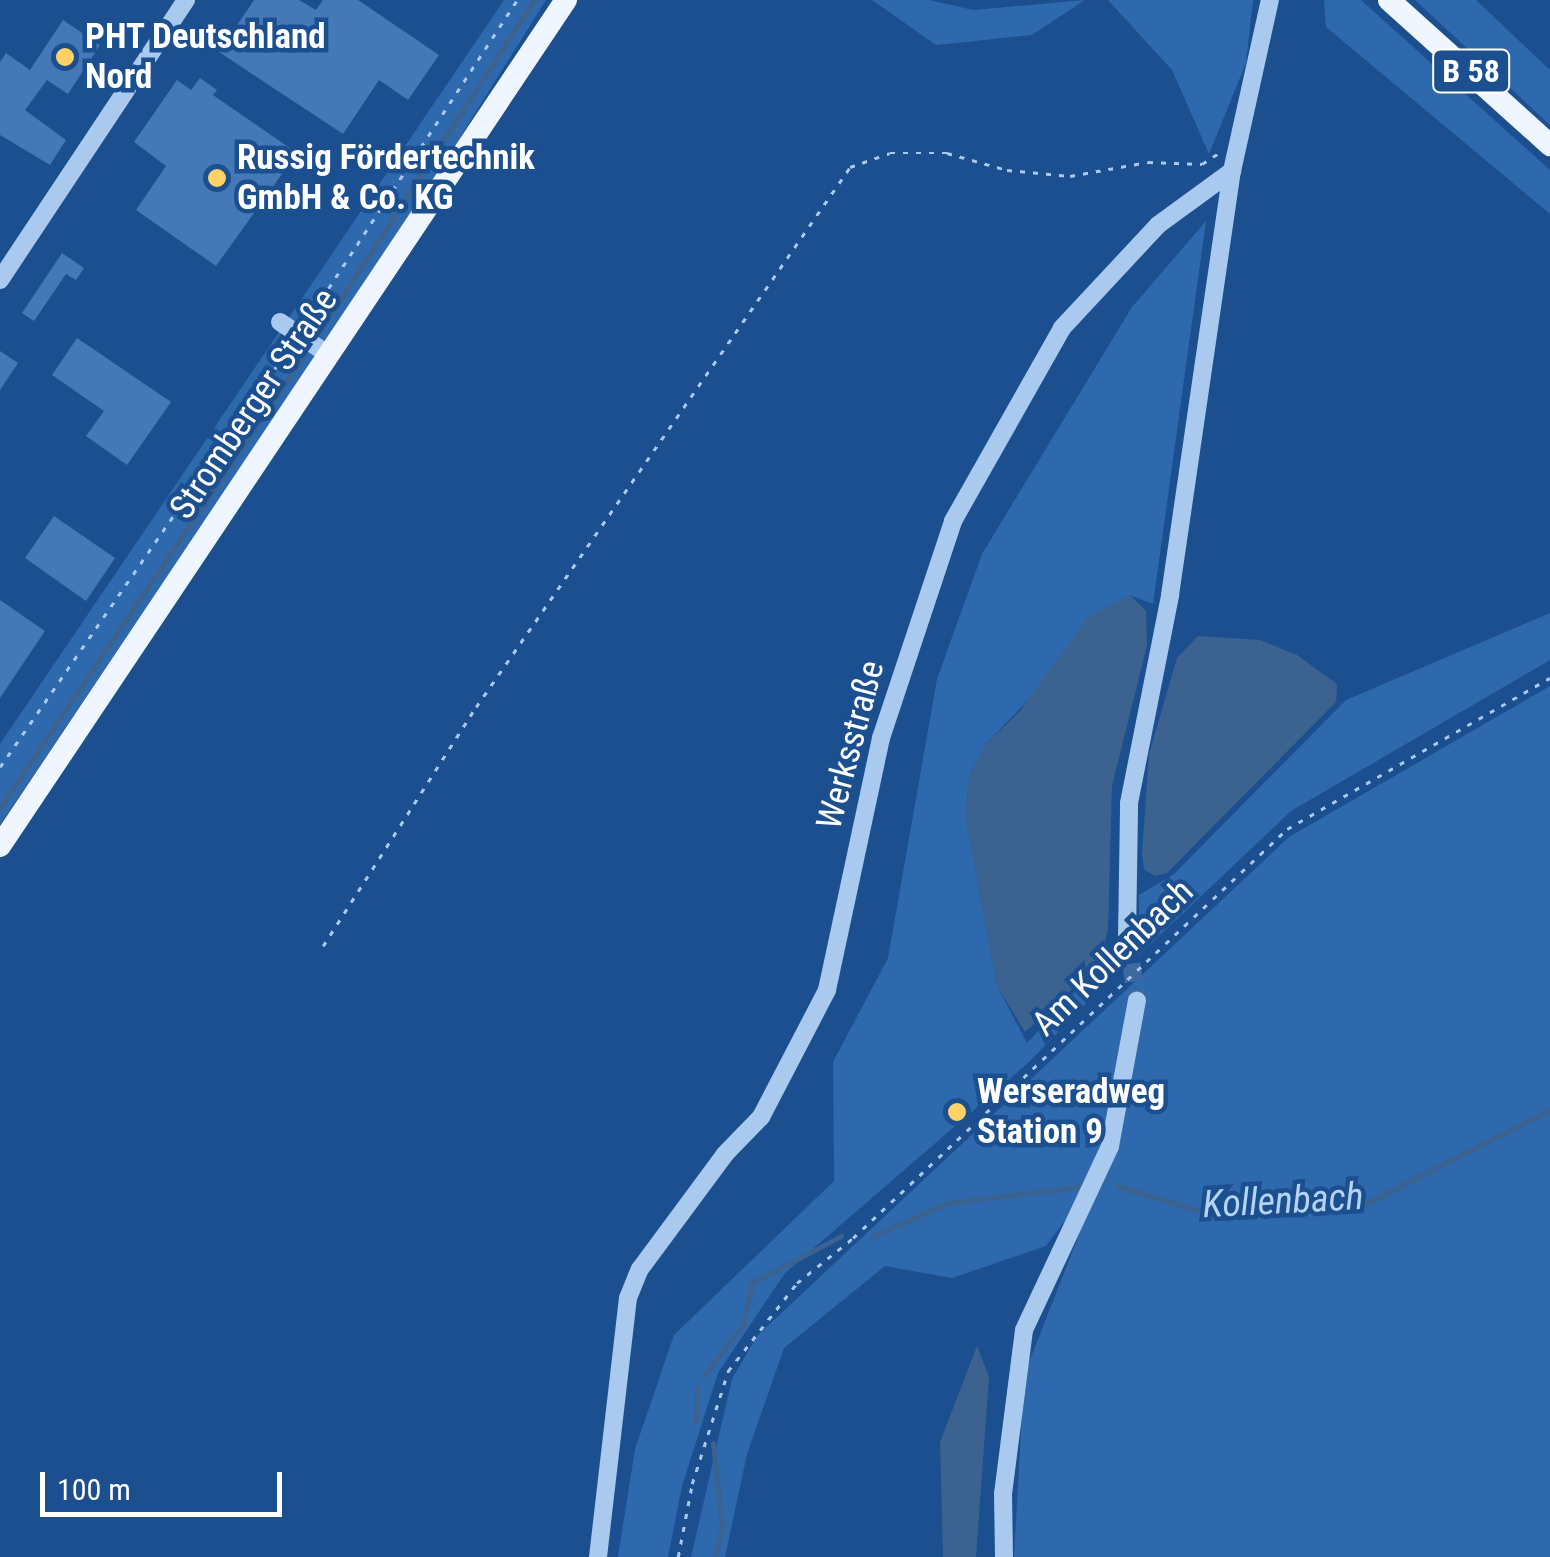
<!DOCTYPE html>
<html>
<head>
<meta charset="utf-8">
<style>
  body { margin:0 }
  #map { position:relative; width:1550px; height:1557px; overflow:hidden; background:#1b4f8f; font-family:"Roboto Condensed",sans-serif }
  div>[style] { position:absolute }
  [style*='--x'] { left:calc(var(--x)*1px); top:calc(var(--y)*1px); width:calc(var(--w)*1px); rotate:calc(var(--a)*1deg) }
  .green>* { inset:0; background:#2e69ad }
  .water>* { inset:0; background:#3c6290 }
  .stream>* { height:5px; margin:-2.5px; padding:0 2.5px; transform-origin:2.5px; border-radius:2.5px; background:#3c6290 }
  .building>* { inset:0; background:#4478b7 }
  .minor-tunnel>* { height:18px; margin-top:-9px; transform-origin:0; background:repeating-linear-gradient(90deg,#3d69a0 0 18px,transparent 0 27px) }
  .path>* { height:2.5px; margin-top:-1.25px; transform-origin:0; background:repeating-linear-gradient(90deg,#a9c9ee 0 5px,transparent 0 13px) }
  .minor>* { height:18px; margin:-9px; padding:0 9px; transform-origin:9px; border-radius:9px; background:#a9c9ee }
  .major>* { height:22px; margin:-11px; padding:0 11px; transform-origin:11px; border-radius:11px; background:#f0f6ff }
  .dots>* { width:28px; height:28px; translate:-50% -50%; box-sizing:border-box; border:5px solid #1b4f8f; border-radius:50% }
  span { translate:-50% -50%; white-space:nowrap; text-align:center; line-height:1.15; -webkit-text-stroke:9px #1b4f8f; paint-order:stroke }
  .shield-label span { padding:2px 8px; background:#1b4f8f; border:2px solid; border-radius:8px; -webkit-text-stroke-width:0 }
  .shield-label { font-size:32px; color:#fff; font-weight:700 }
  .poi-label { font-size:35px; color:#fff; font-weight:700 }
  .left { translate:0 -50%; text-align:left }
  .street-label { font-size:35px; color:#fff }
  .water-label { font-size:38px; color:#b5d3f5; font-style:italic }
  .scale { position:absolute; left:40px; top:1472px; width:242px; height:45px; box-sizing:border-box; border:5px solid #fff; border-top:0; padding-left:12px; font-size:30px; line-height:35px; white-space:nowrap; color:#fff; -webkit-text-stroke:8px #1b4f8f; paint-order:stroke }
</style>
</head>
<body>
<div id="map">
  <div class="green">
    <div style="clip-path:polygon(504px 0,546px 0,412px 214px,0 825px,0 744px)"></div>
    <div style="clip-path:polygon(872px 0,929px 0,973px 10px,1085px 0,1032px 35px,936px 45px)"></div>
    <div style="clip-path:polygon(1108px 0,1253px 0,1246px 63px,1209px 154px,1172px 70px)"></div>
    <div style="clip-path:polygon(1324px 0,1361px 0,1550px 170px,1550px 214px,1326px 27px)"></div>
    <div style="clip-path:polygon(1415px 0,1476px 0,1550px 70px,1550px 125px)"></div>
    <div style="clip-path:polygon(1206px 221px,1153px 604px,1129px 595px,987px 743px,969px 777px,966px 817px,997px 986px,1027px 1043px,1118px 946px,1122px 967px,1028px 1063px,785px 1273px,718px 1373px,682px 1486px,668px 1557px,618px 1557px,635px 1449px,674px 1335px,834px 1181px,833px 1062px,888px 958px,937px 679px,982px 554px,1132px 307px)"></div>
    <div style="clip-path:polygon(1550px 613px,1550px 660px,1291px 811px,1139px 955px,1139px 895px,1174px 874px,1346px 700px)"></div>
    <div style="clip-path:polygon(1550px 686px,1550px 1557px,1014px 1557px,1024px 1375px,1084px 1222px,1070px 1214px,1046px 1246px,952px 1278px,885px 1266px,784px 1348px,747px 1454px,725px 1557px,691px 1557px,732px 1379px,757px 1336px,1289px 837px)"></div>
  </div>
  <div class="water">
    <div style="clip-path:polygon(1130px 595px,1146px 611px,1147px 645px,1112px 786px,1108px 929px,1102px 954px,1080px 982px,1025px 1032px,997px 986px,966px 817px,969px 777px,987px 743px,1020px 711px,1088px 617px)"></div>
    <div style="clip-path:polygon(1198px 636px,1260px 640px,1297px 655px,1337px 684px,1336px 702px,1167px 873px,1155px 876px,1144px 869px,1142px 853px,1149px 754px,1177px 658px)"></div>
    <div style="clip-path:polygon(977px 1346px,989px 1377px,976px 1557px,943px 1557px,940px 1442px)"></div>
  </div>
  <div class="stream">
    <div style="--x:316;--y:337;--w:401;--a:-57.1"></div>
    <div style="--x:0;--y:807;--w:545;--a:-56.08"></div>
    <div style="--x:1118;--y:1186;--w:84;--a:16.7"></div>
    <div style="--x:1198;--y:1210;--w:170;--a:-2.4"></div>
    <div style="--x:1368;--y:1203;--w:204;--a:-27.1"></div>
    <div style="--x:873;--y:1236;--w:81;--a:-24"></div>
    <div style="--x:947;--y:1203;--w:132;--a:-7"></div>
    <div style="--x:705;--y:1374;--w:62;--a:-52.2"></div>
    <div style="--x:743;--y:1325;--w:43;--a:-77.9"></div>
    <div style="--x:752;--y:1283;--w:101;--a:-27.8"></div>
    <div style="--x:696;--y:1421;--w:33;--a:-88"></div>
    <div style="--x:713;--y:1443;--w:84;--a:83.9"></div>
    <div style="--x:722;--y:1527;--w:31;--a:103"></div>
  </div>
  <div class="building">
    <div style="clip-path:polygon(254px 0,299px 0,316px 10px,323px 0,358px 0,439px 55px,408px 100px,379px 80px,343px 134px,219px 52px)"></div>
    <div style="clip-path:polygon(63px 20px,100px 45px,68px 94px,47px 80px,25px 110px,66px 140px,50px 165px,0 135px,0 62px,6px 53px,30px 70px)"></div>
    <div style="clip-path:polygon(200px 78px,217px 90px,213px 95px,297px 153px,216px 266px,136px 210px,166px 166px,134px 142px,177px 80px,191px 90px)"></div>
    <div style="clip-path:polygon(62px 253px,84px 268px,76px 280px,66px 274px,34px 321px,22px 313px)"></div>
    <div style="clip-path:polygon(77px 338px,171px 402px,127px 465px,86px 436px,104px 411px,52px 375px)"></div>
    <div style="clip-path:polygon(0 351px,18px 363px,0 390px)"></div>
    <div style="clip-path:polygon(54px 516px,115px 558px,86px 601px,25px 558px)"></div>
    <div style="clip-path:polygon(0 600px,45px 631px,0 698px)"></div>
  </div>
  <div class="minor-tunnel">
    <div style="--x:1127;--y:937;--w:64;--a:81"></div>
  </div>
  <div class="path">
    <div style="--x:307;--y:321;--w:384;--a:-56.8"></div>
    <div style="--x:0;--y:767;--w:509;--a:-55.4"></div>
    <div style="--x:323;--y:946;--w:284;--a:-57.4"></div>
    <div style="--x:476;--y:707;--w:657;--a:-55.29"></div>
    <div style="--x:850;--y:167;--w:42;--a:-19.3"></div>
    <div style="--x:890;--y:153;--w:57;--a:0"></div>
    <div style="--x:947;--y:153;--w:62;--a:15.8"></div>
    <div style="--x:1007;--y:170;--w:63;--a:5.4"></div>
    <div style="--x:1070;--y:176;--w:79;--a:-10.2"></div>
    <div style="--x:1148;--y:162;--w:54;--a:2.1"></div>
    <div style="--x:1202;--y:164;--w:20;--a:-33"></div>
    <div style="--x:678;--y:1557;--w:74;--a:-79.1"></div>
    <div style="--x:692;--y:1484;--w:119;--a:-72.3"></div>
    <div style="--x:728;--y:1371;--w:112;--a:-51.9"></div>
    <div style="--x:797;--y:1283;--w:72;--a:-38.8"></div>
    <div style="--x:853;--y:1238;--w:596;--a:-43.3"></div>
    <div style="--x:1287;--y:829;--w:303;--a:-29.9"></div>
  </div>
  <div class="minor">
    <div style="--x:0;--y:280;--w:336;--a:-56.4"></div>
    <div style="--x:280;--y:322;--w:59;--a:34"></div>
    <div style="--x:1127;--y:937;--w:134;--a:-89.1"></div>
    <div style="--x:1129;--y:803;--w:212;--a:-78.8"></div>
    <div style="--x:1170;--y:595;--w:429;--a:-81.7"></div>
    <div style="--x:598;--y:1557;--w:261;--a:-83.4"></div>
    <div style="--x:628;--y:1298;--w:31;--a:-68"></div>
    <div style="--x:640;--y:1269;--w:143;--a:-53.5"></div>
    <div style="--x:725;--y:1154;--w:52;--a:-45.8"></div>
    <div style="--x:761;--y:1117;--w:143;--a:-62.5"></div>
    <div style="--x:827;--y:990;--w:258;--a:-77.9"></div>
    <div style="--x:881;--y:738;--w:229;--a:-71.6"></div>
    <div style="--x:953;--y:521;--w:222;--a:-60.5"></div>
    <div style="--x:1062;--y:328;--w:141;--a:-47"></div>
    <div style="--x:1158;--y:225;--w:92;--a:-36.1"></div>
    <div style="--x:1232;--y:171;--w:175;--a:-77.5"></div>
    <div style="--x:1004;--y:1557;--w:63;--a:-90.9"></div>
    <div style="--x:1003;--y:1494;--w:165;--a:-82.7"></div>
    <div style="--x:1024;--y:1330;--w:203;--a:-64.9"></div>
    <div style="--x:1110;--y:1146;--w:148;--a:-79.5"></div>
  </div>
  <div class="major">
    <div style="--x:1389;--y:0;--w:217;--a:42"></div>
    <div style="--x:0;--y:846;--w:1018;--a:-56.22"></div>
  </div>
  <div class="dots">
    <div style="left:65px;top:57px;background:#ffd166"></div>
    <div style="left:217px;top:178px;background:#ffd166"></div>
    <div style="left:957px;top:1112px;background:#ffd166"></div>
  </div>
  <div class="shield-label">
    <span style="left:1471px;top:71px">B 58</span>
  </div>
  <div class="poi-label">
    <span class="left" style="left:85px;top:57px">PHT Deutschland<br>Nord</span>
    <span class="left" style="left:237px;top:178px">Russig Fördertechnik<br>GmbH &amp; Co. KG</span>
    <span class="left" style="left:977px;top:1112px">Werseradweg<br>Station 9</span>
  </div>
  <div class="street-label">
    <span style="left:254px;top:404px;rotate:-56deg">Stromberger Straße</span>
    <span style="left:851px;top:745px;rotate:-75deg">Werksstraße</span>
    <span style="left:1113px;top:958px;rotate:-44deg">Am Kollenbach</span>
  </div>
  <div class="water-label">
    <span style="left:1283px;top:1201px;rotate:-3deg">Kollenbach</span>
  </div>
  <div class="scale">100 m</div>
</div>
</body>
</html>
